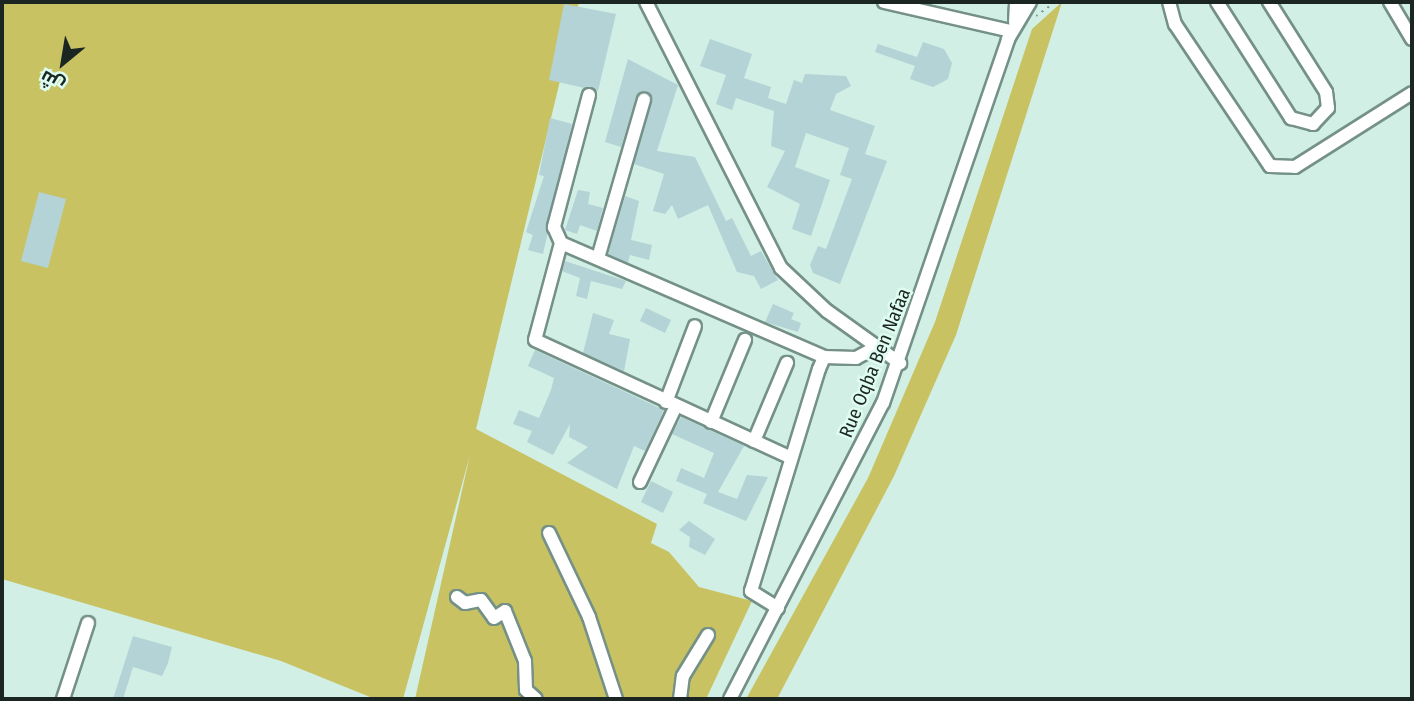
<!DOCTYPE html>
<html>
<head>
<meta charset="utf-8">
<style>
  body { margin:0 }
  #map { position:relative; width:1414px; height:701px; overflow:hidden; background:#d1efe4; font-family:"Fira Sans Condensed",Cairo,sans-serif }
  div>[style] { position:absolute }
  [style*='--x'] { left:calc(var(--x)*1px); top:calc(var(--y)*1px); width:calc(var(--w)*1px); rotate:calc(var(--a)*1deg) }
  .green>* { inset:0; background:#c8c262 }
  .building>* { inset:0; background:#b3d3d6 }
  .path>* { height:2px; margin-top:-1px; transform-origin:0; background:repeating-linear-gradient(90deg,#849a92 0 2px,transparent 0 7px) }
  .roads { filter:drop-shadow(2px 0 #759187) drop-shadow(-2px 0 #759187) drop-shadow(0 2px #759187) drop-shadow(0 -2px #759187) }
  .minor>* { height:12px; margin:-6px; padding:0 6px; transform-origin:6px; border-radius:6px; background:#fff }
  span { translate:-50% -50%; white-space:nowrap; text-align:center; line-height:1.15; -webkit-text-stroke:5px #dffcf1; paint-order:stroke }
  .street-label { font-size:19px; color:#1b2623 }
  .frame { position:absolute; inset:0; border:4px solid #1b2623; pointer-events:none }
  .north { position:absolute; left:28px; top:28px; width:70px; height:70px; -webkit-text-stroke:5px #dffcf1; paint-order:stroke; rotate:210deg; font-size:19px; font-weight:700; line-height:28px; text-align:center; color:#1b2623 }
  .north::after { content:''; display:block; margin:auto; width:24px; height:32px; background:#1b2623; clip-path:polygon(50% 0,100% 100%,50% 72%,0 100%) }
</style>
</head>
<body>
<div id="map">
  <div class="green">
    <div style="clip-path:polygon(2px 2px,579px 2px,476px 429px,657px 524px,651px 543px,669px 552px,699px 587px,752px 601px,706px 699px,415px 699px,470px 455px,403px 699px,375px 699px,281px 661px,2px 579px)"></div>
    <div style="clip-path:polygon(1062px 2px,956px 335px,894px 476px,777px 699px,746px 699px,868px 478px,935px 322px,1032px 29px)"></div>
  </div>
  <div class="building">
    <div style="clip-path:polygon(564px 4px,616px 14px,598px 91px,549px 80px)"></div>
    <div style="clip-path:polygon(710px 39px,752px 54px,744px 78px,771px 87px,768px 98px,786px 104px,794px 80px,802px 83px,805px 74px,846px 76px,851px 86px,836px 94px,830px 110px,875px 126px,865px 154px,887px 161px,840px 284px,813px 273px,810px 265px,818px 246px,826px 249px,852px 179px,840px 175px,849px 148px,806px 133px,795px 167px,830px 180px,811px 236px,792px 229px,800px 204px,767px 187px,785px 151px,771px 146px,774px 111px,736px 98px,732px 110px,716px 104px,726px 75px,700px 66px)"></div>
    <div style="clip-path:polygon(923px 42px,944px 49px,952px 63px,948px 79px,933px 87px,910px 79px,915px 66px,875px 52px,878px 44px,917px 57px)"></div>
    <div style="clip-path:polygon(628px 59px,678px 85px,657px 151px,695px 157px,726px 221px,732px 218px,751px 256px,761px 251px,778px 280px,761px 289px,754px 276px,737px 272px,708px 205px,678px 219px,672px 205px,665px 214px,653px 211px,664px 174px,634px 164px,650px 94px,636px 97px,621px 147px,605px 142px)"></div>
    <div style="clip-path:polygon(550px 118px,572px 124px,543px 254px,528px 250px,533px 235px,526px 232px,544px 176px,539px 175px)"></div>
    <div style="clip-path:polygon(578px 190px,590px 192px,588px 204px,603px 208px,597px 231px,580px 225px,577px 234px,565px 230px)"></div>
    <div style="clip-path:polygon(39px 192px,66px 199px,48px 268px,21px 261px)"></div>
    <div style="clip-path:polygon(625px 196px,639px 201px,631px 240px,652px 245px,649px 260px,630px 255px,628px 263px,608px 254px)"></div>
    <div style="clip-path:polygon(565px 261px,626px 281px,622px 289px,591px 281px,587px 299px,576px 296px,580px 278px,562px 271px)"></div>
    <div style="clip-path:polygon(773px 304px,794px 313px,791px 319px,801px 323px,798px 332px,765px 322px)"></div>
    <div style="clip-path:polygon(646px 308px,671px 320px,665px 333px,640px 321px)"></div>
    <div style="clip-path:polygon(593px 313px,614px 320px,609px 334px,630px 339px,624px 371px,583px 353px)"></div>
    <div style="clip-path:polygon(535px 350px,664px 410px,645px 451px,634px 446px,617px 489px,567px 463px,588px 447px,569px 437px,570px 424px,553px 455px,527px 442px,532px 431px,513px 424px,519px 410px,539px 418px,551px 390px,554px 378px,528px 366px)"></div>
    <div style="clip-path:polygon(681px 417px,744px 446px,718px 492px,737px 499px,747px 475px,768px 477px,746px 521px,703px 503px,707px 494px,676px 481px,681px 468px,704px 478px,714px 453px,672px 434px)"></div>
    <div style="clip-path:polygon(651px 481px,673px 492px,663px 513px,641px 502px)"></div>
    <div style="clip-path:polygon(689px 521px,715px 539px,705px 555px,689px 547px,690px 537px,679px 530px)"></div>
    <div style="clip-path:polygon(133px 636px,172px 647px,168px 663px,162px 676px,133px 667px,123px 699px,113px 699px)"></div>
  </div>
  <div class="path">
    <div style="--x:1036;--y:16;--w:24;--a:-36"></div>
  </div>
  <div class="roads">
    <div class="minor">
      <div style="--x:646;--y:2;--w:298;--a:63.1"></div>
      <div style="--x:781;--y:268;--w:63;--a:43.1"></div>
      <div style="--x:827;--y:311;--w:90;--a:35.5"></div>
      <div style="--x:884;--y:2;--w:130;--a:12.9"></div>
      <div style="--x:1169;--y:2;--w:23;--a:75"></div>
      <div style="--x:1175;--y:24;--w:171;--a:56.2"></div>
      <div style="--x:1270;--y:166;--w:25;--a:2"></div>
      <div style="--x:1295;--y:167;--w:138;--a:-32.3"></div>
      <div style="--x:1217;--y:2;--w:138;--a:57.5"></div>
      <div style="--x:1291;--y:118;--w:23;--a:15"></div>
      <div style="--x:1313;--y:124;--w:22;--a:-47"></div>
      <div style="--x:1328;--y:108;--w:16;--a:-97"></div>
      <div style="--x:1326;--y:92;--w:107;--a:-122.3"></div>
      <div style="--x:1390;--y:2;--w:43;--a:59.3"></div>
      <div style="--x:1015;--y:22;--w:20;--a:-87"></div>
      <div style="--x:589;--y:95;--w:137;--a:104.9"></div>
      <div style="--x:554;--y:227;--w:17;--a:66"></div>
      <div style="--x:561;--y:243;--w:100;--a:105"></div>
      <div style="--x:535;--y:340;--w:282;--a:24.7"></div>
      <div style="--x:561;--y:243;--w:287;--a:23.4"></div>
      <div style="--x:598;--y:258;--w:165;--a:-73.8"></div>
      <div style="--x:666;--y:402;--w:81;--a:-69.1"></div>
      <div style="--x:711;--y:422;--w:89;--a:-67.5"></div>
      <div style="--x:754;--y:441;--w:85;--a:-67.1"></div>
      <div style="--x:640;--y:482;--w:84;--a:-64.7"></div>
      <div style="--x:549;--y:533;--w:93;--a:64.5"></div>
      <div style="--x:589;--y:617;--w:86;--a:71.8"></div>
      <div style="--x:457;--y:597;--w:10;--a:37"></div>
      <div style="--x:465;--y:603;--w:16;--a:-11"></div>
      <div style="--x:481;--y:600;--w:22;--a:54"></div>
      <div style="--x:494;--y:618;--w:13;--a:-32"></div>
      <div style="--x:505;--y:611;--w:54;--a:68.2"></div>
      <div style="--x:525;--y:661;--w:29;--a:88"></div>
      <div style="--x:526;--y:690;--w:13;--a:42"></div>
      <div style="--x:778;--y:608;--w:32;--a:-148"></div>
      <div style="--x:751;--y:591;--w:232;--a:-73"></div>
      <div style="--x:819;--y:369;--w:13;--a:-67"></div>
      <div style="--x:824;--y:357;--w:32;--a:2"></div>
      <div style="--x:856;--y:358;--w:21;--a:-28"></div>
      <div style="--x:63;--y:699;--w:80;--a:-71.8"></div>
      <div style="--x:680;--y:699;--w:23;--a:-83"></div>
      <div style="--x:683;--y:676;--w:48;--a:-58.6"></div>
      <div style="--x:730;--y:699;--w:333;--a:-62.7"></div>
      <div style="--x:883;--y:403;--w:385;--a:-71"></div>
      <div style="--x:1008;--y:39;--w:43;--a:-59.3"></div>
    </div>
  </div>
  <div class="street-label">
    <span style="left:875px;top:363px;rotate:-68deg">Rue Oqba Ben Nafaa</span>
  </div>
  <div class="frame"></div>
  <div class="north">ش</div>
</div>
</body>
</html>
